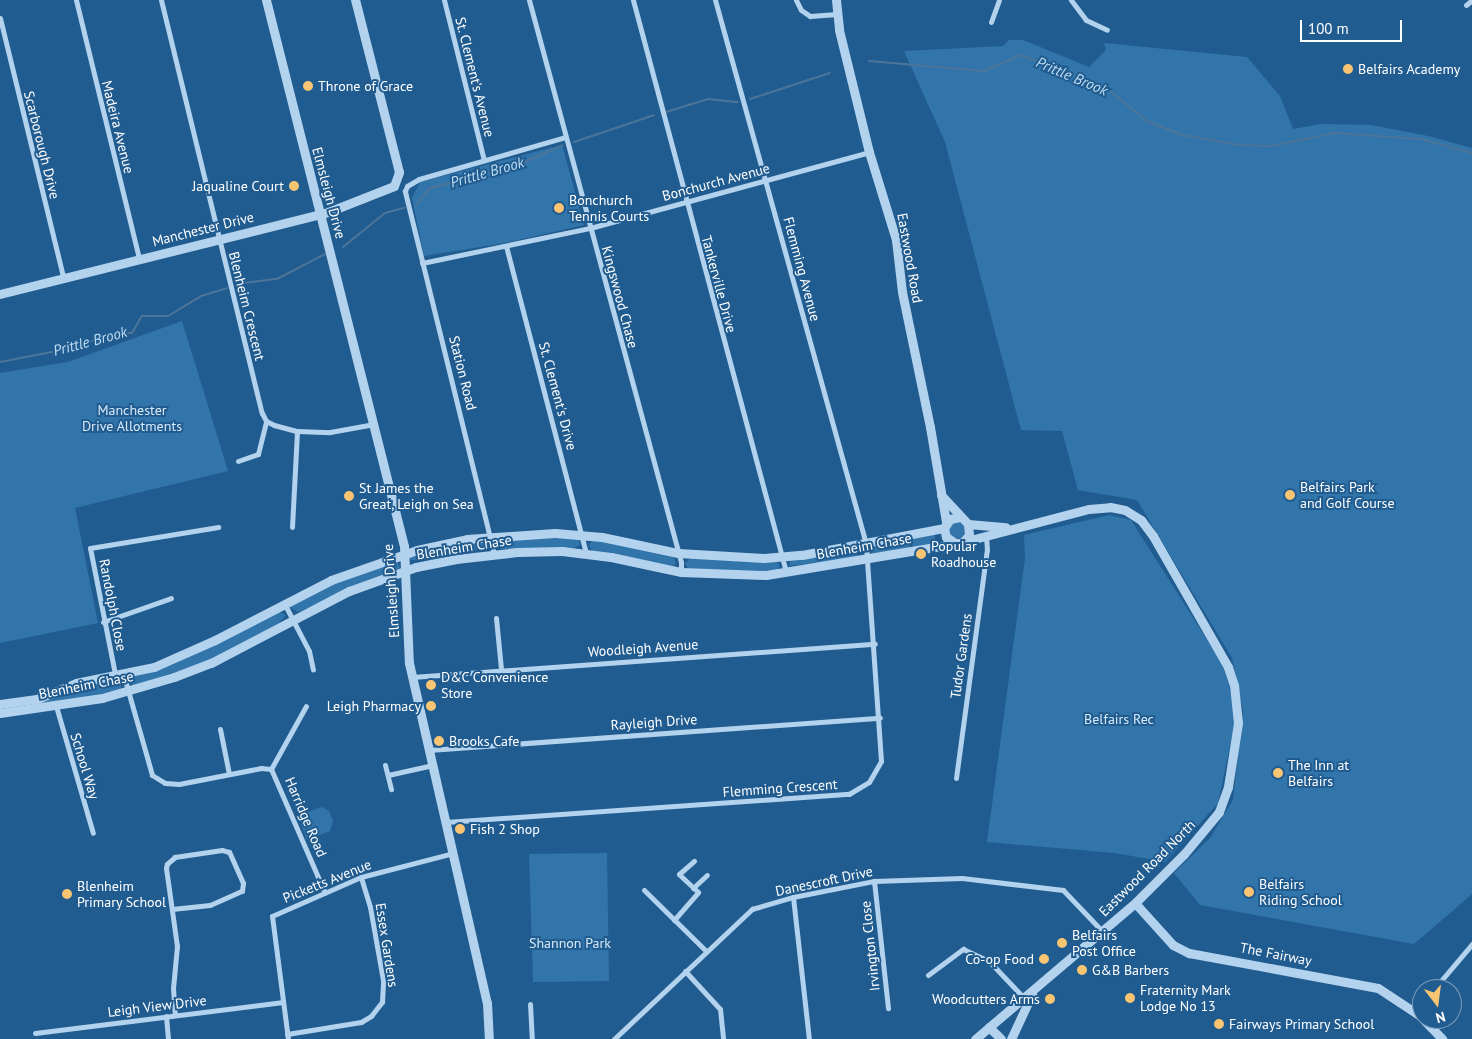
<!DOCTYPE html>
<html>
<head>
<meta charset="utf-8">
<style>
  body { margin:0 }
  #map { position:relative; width:1472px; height:1039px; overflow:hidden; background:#215c90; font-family:"PT Sans",sans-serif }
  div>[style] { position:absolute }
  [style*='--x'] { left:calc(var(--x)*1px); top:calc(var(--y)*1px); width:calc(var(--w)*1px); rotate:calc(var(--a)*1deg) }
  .green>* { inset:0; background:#3275ab }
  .round { border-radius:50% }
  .stream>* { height:2px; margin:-1px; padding:0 1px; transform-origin:1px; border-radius:1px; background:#4c7599 }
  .minor>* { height:5px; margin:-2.5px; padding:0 2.5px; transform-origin:2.5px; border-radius:2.5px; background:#b2d2ed }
  .tertiary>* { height:9px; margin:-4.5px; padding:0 4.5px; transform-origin:4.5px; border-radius:4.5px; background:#b2d2ed }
  .dots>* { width:14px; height:14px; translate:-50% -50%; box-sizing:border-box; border:2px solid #215c90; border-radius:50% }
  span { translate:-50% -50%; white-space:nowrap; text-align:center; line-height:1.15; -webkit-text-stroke:4px #215c90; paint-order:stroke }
  .poi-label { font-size:14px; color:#fff }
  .left { translate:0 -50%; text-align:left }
  .right { translate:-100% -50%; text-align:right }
  .street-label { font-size:14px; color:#fff }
  .park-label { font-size:14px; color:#d7eaf9 }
  .water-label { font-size:15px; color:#bedcf3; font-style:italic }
  .north { position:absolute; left:1412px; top:979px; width:50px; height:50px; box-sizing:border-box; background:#215c90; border:1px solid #7a9dbc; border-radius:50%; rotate:165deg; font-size:14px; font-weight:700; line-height:20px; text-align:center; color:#fff }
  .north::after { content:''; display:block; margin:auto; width:18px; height:22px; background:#f9c573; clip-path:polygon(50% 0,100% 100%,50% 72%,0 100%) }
  .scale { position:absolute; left:1300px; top:20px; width:102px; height:22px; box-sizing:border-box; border:2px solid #fff; border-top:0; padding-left:6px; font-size:15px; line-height:18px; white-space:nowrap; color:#fff; -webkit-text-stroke:4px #215c90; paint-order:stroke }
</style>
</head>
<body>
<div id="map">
  <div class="green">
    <div style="clip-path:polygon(1009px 40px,1023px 40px,1089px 67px,1106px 50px,1104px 43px,1247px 57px,1280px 96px,1293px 129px,1321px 124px,1371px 125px,1428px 136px,1472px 148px,1472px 894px,1414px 944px,1200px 905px,1174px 873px,1210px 838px,1233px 800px,1243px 711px,1232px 658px,1137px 500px,1078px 490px,1062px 431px,1021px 430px,945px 142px,904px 51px,1003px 46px)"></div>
    <div style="clip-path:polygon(562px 145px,584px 225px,505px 243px,424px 256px,412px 198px,420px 182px)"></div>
    <div style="clip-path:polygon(182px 321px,228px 471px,75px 508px,98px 623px,0 643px,0 373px,68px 362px)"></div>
    <div style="clip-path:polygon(1109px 515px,1131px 520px,1225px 668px,1236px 717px,1218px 803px,1165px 862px,1115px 853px,987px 842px,1025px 558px,1024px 535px)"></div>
    <div class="round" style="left:947px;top:521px;width:18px;height:18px"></div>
    <div style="clip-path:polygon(934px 533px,936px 543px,913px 548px,911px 537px)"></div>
    <div style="clip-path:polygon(557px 537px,579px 540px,580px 545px,572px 549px,498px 549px,495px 545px,497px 540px)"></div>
    <div style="clip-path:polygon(908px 538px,910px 549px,872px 553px,873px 545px)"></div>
    <div style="clip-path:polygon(593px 540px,674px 556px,676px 564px,670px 567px,592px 551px,589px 545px)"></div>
    <div style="clip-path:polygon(474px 542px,486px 542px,487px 548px,430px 560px,410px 560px,411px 555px)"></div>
    <div style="clip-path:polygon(854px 549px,859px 558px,789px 566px,791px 559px)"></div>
    <div style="clip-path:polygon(690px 558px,777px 561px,780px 567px,776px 571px,689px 569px,685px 564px)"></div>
    <div style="clip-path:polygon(387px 563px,398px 563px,400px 568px,298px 612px,291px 608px,291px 604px,317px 590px)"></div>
    <div style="clip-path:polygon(278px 611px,286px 615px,279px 623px,207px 661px,135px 686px,131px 684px,134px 675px,172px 665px)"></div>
    <div style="clip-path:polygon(117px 678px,122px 684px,120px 690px,42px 705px,40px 701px,75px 688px)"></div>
    <div style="clip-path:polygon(321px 807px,329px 811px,333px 821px,330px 831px,307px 840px,298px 816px)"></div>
    <div style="clip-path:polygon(607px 853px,609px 981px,533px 982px,529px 854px)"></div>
  </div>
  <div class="stream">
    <div style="--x:869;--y:61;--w:115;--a:5"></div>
    <div style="--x:984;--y:71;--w:40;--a:-23.4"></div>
    <div style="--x:1021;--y:55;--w:95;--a:21.7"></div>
    <div style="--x:1109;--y:90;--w:49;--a:39.2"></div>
    <div style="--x:1147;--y:121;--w:38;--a:22"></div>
    <div style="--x:1182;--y:135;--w:58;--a:10"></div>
    <div style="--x:1239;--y:145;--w:32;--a:2"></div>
    <div style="--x:1271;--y:146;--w:65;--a:-11.5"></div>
    <div style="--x:1335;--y:133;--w:86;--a:4"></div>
    <div style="--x:1421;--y:139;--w:53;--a:15.4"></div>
    <div style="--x:750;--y:99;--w:84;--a:-18"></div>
    <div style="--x:666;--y:112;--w:44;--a:-17.2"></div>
    <div style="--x:708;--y:99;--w:30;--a:6"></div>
    <div style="--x:574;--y:142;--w:84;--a:-18.6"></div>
    <div style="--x:416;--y:205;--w:22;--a:-51"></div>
    <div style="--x:430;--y:188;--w:89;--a:-14.3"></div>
    <div style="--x:516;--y:166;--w:51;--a:-24.1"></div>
    <div style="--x:343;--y:247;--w:54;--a:-39"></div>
    <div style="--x:385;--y:213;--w:20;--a:-15"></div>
    <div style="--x:243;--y:283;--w:34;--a:-7"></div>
    <div style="--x:277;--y:279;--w:54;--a:-27.5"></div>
    <div style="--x:0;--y:362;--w:73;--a:-11"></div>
    <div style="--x:72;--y:348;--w:37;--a:-20"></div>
    <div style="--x:107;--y:335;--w:25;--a:-5"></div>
    <div style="--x:132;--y:333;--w:20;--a:-60"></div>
    <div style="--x:142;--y:316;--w:26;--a:0"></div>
    <div style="--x:168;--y:316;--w:39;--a:-31"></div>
    <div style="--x:201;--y:296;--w:27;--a:-17"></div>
  </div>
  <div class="minor">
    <div style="--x:76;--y:0;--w:267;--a:76.3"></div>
    <div style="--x:161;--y:0;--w:425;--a:76.3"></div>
    <div style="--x:262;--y:413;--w:9;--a:63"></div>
    <div style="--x:266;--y:421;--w:9;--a:27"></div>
    <div style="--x:274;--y:425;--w:24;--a:15"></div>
    <div style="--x:297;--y:431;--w:33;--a:2"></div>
    <div style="--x:330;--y:432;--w:45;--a:-10.3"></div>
    <div style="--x:444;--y:0;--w:165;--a:76"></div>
    <div style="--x:529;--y:0;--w:582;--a:74.87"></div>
    <div style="--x:681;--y:562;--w:10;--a:90"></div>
    <div style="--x:633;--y:0;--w:592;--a:75.02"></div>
    <div style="--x:796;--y:0;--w:11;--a:63"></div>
    <div style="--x:801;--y:10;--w:11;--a:34"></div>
    <div style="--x:810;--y:16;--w:27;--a:-4"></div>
    <div style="--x:1071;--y:0;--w:25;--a:53"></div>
    <div style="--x:1086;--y:20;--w:23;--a:25"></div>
    <div style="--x:1466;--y:5;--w:8;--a:-40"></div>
    <div style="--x:0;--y:18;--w:267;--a:76.3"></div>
    <div style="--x:991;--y:22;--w:23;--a:-70"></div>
    <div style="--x:506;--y:246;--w:317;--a:75.4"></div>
    <div style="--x:422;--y:263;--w:172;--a:-11.8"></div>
    <div style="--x:590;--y:228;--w:289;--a:-15.2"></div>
    <div style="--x:238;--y:461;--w:21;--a:-19"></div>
    <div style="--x:258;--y:454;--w:34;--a:-76"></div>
    <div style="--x:292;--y:527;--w:96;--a:-87"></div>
    <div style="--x:494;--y:554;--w:374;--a:-103.8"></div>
    <div style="--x:405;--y:191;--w:5;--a:-68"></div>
    <div style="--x:407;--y:186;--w:14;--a:-30"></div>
    <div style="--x:419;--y:179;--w:152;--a:-16"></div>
    <div style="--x:284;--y:603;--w:54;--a:62.5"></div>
    <div style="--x:309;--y:651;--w:19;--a:78"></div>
    <div style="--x:496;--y:618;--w:51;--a:84.4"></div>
    <div style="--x:103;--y:622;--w:72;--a:-19.4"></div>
    <div style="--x:123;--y:673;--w:106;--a:74.1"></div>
    <div style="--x:152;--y:775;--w:15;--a:32"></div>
    <div style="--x:165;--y:783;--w:14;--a:4"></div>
    <div style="--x:179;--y:784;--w:84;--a:-11"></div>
    <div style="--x:261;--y:768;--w:10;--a:6"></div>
    <div style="--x:271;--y:769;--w:135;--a:66.5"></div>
    <div style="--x:115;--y:674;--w:128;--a:-101.2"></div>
    <div style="--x:90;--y:548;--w:130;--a:-9.3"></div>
    <div style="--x:412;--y:677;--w:464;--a:-4.1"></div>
    <div style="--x:56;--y:706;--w:132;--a:73.8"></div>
    <div style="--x:220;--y:729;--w:46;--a:78.7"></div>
    <div style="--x:429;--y:750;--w:452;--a:-4.1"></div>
    <div style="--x:385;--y:765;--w:25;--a:76"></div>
    <div style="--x:271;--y:769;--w:72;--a:-60.9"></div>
    <div style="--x:388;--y:775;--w:46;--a:-12.5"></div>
    <div style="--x:956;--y:778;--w:230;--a:-82.3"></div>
    <div style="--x:987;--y:550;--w:14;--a:-94"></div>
    <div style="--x:446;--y:822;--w:404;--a:-4"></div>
    <div style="--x:849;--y:794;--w:23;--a:-31"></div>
    <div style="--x:869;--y:782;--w:24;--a:-60"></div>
    <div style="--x:881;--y:761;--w:218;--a:-94"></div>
    <div style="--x:866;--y:544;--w:565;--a:-105.51"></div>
    <div style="--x:874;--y:881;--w:128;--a:83.7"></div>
    <div style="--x:693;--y:888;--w:19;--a:-43"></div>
    <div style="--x:644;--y:890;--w:87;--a:44.5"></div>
    <div style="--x:793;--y:897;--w:143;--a:83.6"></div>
    <div style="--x:172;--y:909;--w:38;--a:-6"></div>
    <div style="--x:210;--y:905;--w:35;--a:-24"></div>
    <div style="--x:242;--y:891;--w:8;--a:-83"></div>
    <div style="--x:243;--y:883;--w:34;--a:-114"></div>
    <div style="--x:229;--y:852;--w:7;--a:-164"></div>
    <div style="--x:222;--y:850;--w:48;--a:171.5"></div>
    <div style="--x:175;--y:857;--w:11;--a:139"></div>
    <div style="--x:167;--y:864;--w:4;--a:104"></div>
    <div style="--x:166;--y:868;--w:79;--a:82"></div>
    <div style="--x:177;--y:946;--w:42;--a:95.4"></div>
    <div style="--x:173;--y:988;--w:27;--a:86"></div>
    <div style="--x:674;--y:920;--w:37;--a:-49"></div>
    <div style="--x:698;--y:892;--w:26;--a:-137"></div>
    <div style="--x:679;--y:874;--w:20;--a:-41"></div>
    <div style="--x:685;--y:971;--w:52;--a:47.4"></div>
    <div style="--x:720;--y:1009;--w:30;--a:84"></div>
    <div style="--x:928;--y:975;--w:44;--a:-36.6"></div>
    <div style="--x:963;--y:949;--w:29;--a:25"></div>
    <div style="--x:989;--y:961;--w:51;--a:46.6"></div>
    <div style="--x:1434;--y:989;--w:59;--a:-49.8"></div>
    <div style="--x:530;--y:1004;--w:35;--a:87"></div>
    <div style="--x:1415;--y:1010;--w:10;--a:-45"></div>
    <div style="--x:166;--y:1016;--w:23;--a:85"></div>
    <div style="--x:35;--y:1033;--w:250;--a:-7.1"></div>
    <div style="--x:287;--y:1034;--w:75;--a:-9.2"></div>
    <div style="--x:361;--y:1022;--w:12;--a:-31"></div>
    <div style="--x:371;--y:1016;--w:18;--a:-52"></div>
    <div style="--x:382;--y:1002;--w:22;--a:-87"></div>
    <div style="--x:383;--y:980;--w:74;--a:-100.1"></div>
    <div style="--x:370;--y:907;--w:31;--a:-107"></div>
    <div style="--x:288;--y:1039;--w:124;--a:-97.4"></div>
    <div style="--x:272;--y:916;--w:97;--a:-23.7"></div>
    <div style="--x:361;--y:877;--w:95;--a:-14.6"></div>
    <div style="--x:614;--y:1039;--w:190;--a:-43.3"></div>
    <div style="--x:752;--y:909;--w:43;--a:-16.3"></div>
    <div style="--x:793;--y:897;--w:83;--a:-11.2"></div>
    <div style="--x:874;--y:881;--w:88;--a:-2"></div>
    <div style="--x:962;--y:878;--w:102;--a:6.8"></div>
    <div style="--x:1063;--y:890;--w:57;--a:46.4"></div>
  </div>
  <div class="tertiary">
    <div style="--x:266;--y:0;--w:563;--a:75.82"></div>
    <div style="--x:404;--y:546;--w:117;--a:87.6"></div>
    <div style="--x:409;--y:663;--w:349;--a:77.1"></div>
    <div style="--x:487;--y:1003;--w:36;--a:87"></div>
    <div style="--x:836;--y:0;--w:30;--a:84"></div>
    <div style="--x:839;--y:30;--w:126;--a:76.2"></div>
    <div style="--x:869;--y:152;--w:92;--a:72.9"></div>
    <div style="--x:896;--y:240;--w:52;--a:83.4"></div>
    <div style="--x:902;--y:292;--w:138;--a:78.3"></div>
    <div style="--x:930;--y:427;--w:96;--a:80.4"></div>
    <div style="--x:0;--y:294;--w:338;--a:-14"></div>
    <div style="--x:328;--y:212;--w:71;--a:-21.5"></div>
    <div style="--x:394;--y:186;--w:15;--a:-70"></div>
    <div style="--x:399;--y:172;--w:178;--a:-104.3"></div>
    <div style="--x:941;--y:495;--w:40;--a:47"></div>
    <div style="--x:968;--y:524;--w:11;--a:85"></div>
    <div style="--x:969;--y:535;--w:9;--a:131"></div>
    <div style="--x:968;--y:524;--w:38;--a:5"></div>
    <div style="--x:955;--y:543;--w:11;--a:-146"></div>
    <div style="--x:946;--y:537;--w:9;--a:-103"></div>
    <div style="--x:944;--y:528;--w:11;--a:-56"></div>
    <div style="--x:950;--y:519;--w:10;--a:-11"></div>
    <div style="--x:0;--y:704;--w:37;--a:-8"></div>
    <div style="--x:37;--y:699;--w:42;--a:-22.3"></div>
    <div style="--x:76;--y:683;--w:80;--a:-11.6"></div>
    <div style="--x:154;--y:667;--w:67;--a:-23.9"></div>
    <div style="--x:215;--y:640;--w:131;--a:-27.3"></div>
    <div style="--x:331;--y:580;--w:91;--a:-19.2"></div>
    <div style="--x:417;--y:550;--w:51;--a:-12.4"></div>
    <div style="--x:467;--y:539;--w:88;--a:-3.9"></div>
    <div style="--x:555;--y:533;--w:47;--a:4.9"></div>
    <div style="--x:602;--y:537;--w:78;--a:11.9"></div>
    <div style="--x:678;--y:553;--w:86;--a:3.3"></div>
    <div style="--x:764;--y:558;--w:38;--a:-5"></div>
    <div style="--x:802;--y:555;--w:145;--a:-10.8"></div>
    <div style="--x:0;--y:713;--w:103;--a:-8.4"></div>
    <div style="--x:102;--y:698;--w:75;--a:-16.3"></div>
    <div style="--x:174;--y:677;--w:40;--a:-21"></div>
    <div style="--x:211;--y:663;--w:156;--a:-27.6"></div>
    <div style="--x:349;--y:591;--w:71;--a:-19.7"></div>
    <div style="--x:416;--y:567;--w:41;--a:-11.3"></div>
    <div style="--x:456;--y:559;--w:61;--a:-6.5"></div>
    <div style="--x:517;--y:552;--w:45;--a:-1.3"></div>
    <div style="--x:562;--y:551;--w:49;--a:7"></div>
    <div style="--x:611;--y:557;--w:72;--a:12.1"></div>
    <div style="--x:681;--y:572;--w:85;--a:2"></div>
    <div style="--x:766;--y:575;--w:196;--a:-9.4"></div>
    <div style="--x:959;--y:543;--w:134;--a:-14.7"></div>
    <div style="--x:1089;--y:509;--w:21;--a:-5"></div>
    <div style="--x:1110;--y:507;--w:15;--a:11"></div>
    <div style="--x:1125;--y:510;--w:19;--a:32"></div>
    <div style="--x:1141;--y:520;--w:20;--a:53"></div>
    <div style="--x:1153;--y:536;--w:151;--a:60.2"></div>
    <div style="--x:1228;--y:667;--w:19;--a:72"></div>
    <div style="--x:1234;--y:685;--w:38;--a:84"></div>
    <div style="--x:1238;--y:723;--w:65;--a:98.9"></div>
    <div style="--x:1228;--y:787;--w:27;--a:110"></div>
    <div style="--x:1219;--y:812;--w:55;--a:129.8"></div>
    <div style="--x:1184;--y:854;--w:69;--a:135"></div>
    <div style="--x:1135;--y:903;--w:210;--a:139.6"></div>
    <div style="--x:1135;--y:903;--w:57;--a:47.9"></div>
    <div style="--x:1173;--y:945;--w:18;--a:27"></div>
    <div style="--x:1189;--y:953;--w:192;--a:10.5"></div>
    <div style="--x:1378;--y:988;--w:53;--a:33.4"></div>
    <div style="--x:1423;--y:1019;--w:28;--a:46"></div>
    <div style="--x:989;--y:1027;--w:17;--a:45"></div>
    <div style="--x:1011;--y:1039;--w:50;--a:-65"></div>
  </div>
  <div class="dots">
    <div style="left:1348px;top:69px;background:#f9c573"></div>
    <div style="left:308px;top:86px;background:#f9c573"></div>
    <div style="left:294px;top:186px;background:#f9c573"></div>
    <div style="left:559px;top:208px;background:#f9c573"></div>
    <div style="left:1290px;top:495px;background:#f9c573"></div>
    <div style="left:349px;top:496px;background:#f9c573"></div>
    <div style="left:921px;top:554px;background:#f9c573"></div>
    <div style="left:431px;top:685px;background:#f9c573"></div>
    <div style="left:431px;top:706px;background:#f9c573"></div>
    <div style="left:439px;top:741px;background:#f9c573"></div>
    <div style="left:1278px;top:773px;background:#f9c573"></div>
    <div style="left:460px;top:829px;background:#f9c573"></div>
    <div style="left:1249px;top:892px;background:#f9c573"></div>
    <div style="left:67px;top:894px;background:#f9c573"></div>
    <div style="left:1062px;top:943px;background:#f9c573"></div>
    <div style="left:1044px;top:959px;background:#f9c573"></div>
    <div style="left:1082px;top:970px;background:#f9c573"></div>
    <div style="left:1130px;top:998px;background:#f9c573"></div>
    <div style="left:1050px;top:999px;background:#f9c573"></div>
    <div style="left:1219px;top:1024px;background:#f9c573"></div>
  </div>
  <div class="poi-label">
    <span class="left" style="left:1358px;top:69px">Belfairs Academy</span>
    <span class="left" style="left:318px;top:86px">Throne of Grace</span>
    <span class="right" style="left:284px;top:186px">Jaqualine Court</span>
    <span class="left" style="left:569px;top:208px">Bonchurch<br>Tennis Courts</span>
    <span class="left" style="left:1300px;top:495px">Belfairs Park<br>and Golf Course</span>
    <span class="left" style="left:359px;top:496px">St James the<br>Great, Leigh on Sea</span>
    <span class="left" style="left:931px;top:554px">Popular<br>Roadhouse</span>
    <span class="left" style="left:441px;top:685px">D&amp;C Convenience<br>Store</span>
    <span class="right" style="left:421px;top:706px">Leigh Pharmacy</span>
    <span class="left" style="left:449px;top:741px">Brooks Cafe</span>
    <span class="left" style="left:1288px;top:773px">The Inn at<br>Belfairs</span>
    <span class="left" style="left:470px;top:829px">Fish 2 Shop</span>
    <span class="left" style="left:1259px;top:892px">Belfairs<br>Riding School</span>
    <span class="left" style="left:77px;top:894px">Blenheim<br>Primary School</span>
    <span class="left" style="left:1072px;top:943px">Belfairs<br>Post Office</span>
    <span class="right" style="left:1034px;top:959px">Co-op Food</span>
    <span class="left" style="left:1092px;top:970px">G&amp;B Barbers</span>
    <span class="left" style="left:1140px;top:998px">Fraternity Mark<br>Lodge No 13</span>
    <span class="right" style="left:1040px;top:999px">Woodcutters Arms</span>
    <span class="left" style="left:1229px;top:1024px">Fairways Primary School</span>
  </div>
  <div class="street-label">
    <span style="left:475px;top:77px;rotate:76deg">St. Clement's Avenue</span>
    <span style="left:118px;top:127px;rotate:76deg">Madeira Avenue</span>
    <span style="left:42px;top:145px;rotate:76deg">Scarborough Drive</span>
    <span style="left:716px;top:182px;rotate:-15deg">Bonchurch Avenue</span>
    <span style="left:329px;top:193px;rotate:75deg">Elmsleigh Drive</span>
    <span style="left:203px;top:229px;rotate:-14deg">Manchester Drive</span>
    <span style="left:910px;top:258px;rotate:80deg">Eastwood Road</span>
    <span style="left:802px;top:269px;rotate:75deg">Flemming Avenue</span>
    <span style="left:719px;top:284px;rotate:75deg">Tankerville Drive</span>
    <span style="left:620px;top:297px;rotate:75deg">Kingswood Chase</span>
    <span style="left:247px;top:306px;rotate:76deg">Blenheim Crescent</span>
    <span style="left:463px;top:373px;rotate:76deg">Station Road</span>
    <span style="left:558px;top:396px;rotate:75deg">St. Clement's Drive</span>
    <span style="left:864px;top:546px;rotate:-10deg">Blenheim Chase</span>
    <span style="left:464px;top:547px;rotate:-9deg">Blenheim Chase</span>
    <span style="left:391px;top:591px;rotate:-94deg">Elmsleigh Drive</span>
    <span style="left:113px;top:605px;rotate:79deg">Randolph Close</span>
    <span style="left:643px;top:648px;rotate:-4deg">Woodleigh Avenue</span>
    <span style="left:961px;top:656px;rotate:-82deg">Tudor Gardens</span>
    <span style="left:86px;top:685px;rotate:-11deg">Blenheim Chase</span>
    <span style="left:654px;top:722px;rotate:-4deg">Rayleigh Drive</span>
    <span style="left:85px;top:766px;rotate:73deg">School Way</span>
    <span style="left:780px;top:788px;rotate:-4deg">Flemming Crescent</span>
    <span style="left:306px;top:817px;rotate:67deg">Harridge Road</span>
    <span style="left:1147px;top:868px;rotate:-45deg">Eastwood Road North</span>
    <span style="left:327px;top:881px;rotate:-22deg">Picketts Avenue</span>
    <span style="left:824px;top:881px;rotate:-12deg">Danescroft Drive</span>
    <span style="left:387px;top:945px;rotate:81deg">Essex Gardens</span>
    <span style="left:870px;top:946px;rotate:-96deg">Irvington Close</span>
    <span style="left:1276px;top:954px;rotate:11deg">The Fairway</span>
    <span style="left:157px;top:1006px;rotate:-7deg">Leigh View Drive</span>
  </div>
  <div class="park-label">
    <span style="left:132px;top:418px">Manchester<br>Drive Allotments</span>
    <span style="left:1119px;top:719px">Belfairs Rec</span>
    <span style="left:570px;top:943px">Shannon Park</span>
  </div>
  <div class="water-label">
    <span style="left:1072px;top:76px;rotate:23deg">Prittle Brook</span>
    <span style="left:487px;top:172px;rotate:-16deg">Prittle Brook</span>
    <span style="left:90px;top:341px;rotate:-15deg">Prittle Brook</span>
  </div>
  <div class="north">N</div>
  <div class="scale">100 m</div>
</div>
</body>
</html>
